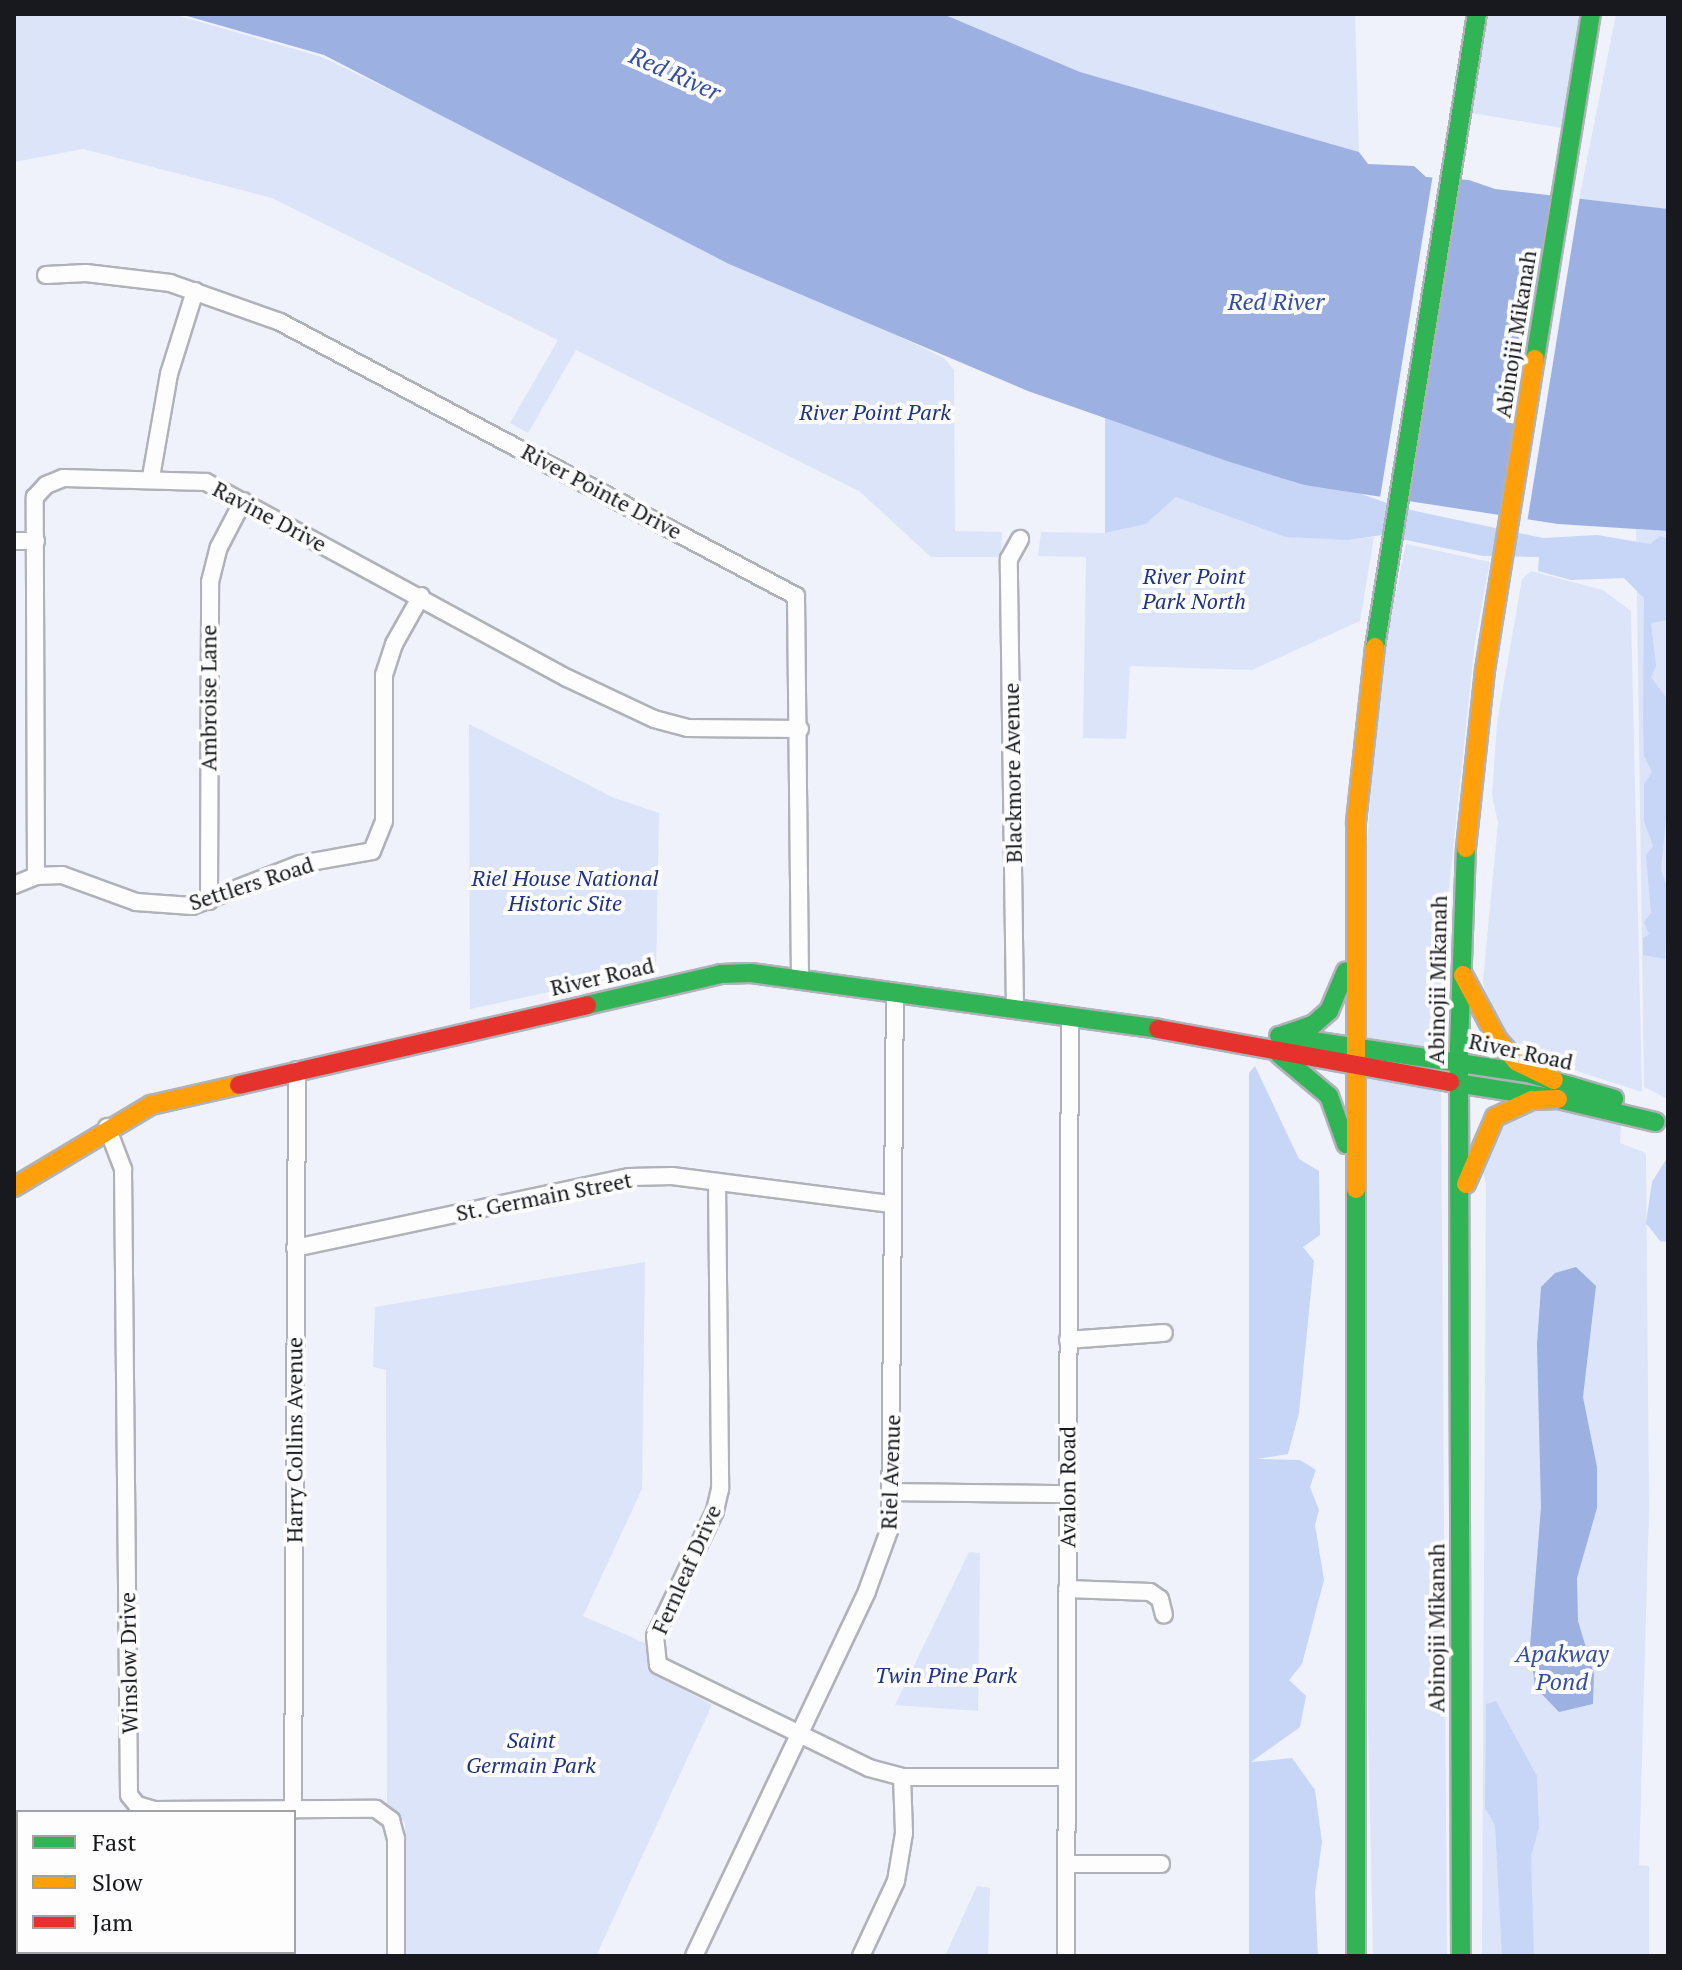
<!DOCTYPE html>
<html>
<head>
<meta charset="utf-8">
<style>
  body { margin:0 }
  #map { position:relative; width:1682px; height:1970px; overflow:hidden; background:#eff2fa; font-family:"PT Serif",serif }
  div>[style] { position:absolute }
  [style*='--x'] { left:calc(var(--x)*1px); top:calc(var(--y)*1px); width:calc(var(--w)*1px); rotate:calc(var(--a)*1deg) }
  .green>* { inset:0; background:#dce4f9 }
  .forest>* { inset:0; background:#c7d5f7 }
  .water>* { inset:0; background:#9db0e2 }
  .pier>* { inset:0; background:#eff2fa }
  .roads { filter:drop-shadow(2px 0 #b0b2b9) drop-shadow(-2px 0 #b0b2b9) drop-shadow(0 2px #b0b2b9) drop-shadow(0 -2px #b0b2b9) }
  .street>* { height:16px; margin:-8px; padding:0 8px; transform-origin:8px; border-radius:8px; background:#fdfdfe }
  .fast>* { height:18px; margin:-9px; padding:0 9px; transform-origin:9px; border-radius:9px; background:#30b455 }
  .slow>* { height:18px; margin:-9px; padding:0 9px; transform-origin:9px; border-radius:9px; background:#ff9f0a }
  .jam>* { height:18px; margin:-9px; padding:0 9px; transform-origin:9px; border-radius:9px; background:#e5322d }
  span { translate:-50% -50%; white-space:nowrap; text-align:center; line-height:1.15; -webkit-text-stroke:8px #fdfdfd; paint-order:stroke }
  .street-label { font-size:22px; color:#17191e }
  .park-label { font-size:22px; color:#203484; font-style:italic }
  .water-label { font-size:24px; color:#354e9f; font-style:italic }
  .frame { position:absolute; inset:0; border:16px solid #17191e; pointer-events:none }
  .legend { position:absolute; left:16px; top:1810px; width:280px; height:144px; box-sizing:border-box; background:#fdfdfd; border:2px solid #a1a2a4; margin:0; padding:10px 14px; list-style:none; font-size:24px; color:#17191e }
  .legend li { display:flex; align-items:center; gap:16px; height:40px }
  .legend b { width:40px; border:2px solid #a1a2a4 }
</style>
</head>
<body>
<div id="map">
  <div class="green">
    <div style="clip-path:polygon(14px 14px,172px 14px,322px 57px,944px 358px,954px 370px,955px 531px,1002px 532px,1001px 557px,931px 557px,859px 491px,576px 350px,528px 433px,510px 423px,558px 340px,272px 198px,83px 149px,14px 162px)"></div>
    <div style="clip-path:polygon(943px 14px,1355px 14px,1359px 152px,1080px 72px)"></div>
    <div style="clip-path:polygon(1485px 14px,1582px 14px,1563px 128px,1471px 113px)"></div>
    <div style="clip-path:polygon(1616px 14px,1668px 14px,1668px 209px,1579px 199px)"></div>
    <div style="clip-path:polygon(1176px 497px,1218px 511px,1349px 540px,1374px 537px,1360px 621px,1252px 670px,1130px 666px,1126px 739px,1083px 738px,1086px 557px,1038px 556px,1041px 532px,1105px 533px,1146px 524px)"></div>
    <div style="clip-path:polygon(1636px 529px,1668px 531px,1668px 1099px,1644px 1087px)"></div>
    <div style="clip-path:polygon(1406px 544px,1490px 562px,1475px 641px,1448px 897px,1447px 1052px,1366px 1041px,1367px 845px,1380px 666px)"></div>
    <div style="clip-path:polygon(1531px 571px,1603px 590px,1631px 611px,1642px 1092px,1540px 1059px,1519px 1047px,1486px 1006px,1483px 980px,1498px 823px,1492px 795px,1497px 723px,1522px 579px)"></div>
    <div style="clip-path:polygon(469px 724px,612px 797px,659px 813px,656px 969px,470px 1009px)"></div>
    <div style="clip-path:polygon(1362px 1078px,1441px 1086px,1447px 1956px,1373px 1956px,1362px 1439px)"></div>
    <div style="clip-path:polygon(1547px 1104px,1621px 1122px,1620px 1143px,1646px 1153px,1649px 1508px,1639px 1865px,1649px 1866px,1649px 1956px,1482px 1956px,1486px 1185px,1482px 1167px,1496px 1125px)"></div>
    <div style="clip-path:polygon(645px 1262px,642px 1489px,583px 1616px,647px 1644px,649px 1666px,662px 1678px,712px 1705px,596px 1956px,405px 1956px,405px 1823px,387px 1805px,386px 1370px,373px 1367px,375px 1307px)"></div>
    <div style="clip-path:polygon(969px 1552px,980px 1553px,978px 1711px,895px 1705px)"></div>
    <div style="clip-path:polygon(977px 1886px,990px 1888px,988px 1956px,945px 1956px)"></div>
  </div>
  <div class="forest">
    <div style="clip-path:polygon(1105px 418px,1304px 485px,1350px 490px,1401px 508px,1543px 538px,1597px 535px,1650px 544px,1660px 536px,1668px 539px,1668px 620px,1651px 623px,1656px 666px,1651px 677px,1668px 700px,1668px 797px,1661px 870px,1668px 889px,1665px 959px,1643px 955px,1643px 938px,1649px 934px,1644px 922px,1651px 913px,1646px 855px,1653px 846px,1644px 821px,1644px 784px,1652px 772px,1644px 756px,1643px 722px,1644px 598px,1624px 578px,1571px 580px,1538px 571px,1539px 557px,1483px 556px,1382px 535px,1349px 540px,1286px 537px,1176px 497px,1146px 524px,1105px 533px)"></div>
    <div style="clip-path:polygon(1255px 1066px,1299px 1159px,1319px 1171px,1320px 1235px,1303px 1247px,1314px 1261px,1299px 1413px,1288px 1454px,1257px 1459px,1300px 1460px,1316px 1470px,1310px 1487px,1319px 1510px,1315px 1525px,1324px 1580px,1302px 1664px,1289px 1680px,1306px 1696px,1300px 1727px,1251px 1762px,1292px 1758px,1315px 1790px,1322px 1842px,1315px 1892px,1318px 1956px,1249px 1956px,1249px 1073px)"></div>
    <div style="clip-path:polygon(1667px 1158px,1668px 1160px,1668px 1242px,1660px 1241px,1646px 1223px,1652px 1182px)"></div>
    <div style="clip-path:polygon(1496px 1701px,1537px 1776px,1539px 1828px,1531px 1856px,1534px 1956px,1502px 1956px,1495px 1825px,1485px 1808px,1486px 1704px)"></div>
  </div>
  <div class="water">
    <div style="clip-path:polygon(180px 14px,943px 14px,1080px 72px,1359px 152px,1368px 164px,1414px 166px,1426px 177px,1469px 180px,1495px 189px,1668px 209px,1668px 531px,1558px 524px,1304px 485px,1227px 461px,1028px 391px,729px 264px,324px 55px)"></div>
    <div style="clip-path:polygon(1576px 1267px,1596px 1286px,1583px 1397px,1597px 1467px,1597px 1508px,1577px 1578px,1578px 1621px,1594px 1674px,1593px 1704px,1559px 1712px,1535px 1687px,1530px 1647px,1541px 1507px,1537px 1344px,1541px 1287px,1555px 1273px)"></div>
  </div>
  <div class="pier">
    <div style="clip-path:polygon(1433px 174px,1461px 175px,1408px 503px,1380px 498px)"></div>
    <div style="clip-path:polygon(1553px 192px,1580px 196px,1527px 523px,1501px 518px)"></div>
  </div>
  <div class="roads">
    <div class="street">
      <div style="--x:46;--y:275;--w:40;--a:-2.9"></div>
      <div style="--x:86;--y:273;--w:85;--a:6.8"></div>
      <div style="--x:170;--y:283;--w:117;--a:19.5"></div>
      <div style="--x:280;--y:322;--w:584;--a:27.97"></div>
      <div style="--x:796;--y:596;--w:383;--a:89.4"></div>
      <div style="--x:151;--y:477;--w:105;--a:-80.1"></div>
      <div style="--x:169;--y:374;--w:87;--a:-72.6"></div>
      <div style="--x:14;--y:541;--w:22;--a:0"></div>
      <div style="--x:36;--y:876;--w:379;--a:-90.2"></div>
      <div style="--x:35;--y:497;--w:16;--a:-47"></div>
      <div style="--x:46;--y:485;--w:18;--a:-22"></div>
      <div style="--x:63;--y:478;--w:143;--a:1.6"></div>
      <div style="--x:206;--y:482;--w:411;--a:28.5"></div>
      <div style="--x:567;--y:678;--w:96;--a:25.2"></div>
      <div style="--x:654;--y:719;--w:34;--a:15"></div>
      <div style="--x:687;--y:728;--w:113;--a:0.5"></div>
      <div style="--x:14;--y:885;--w:24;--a:-22"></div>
      <div style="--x:36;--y:876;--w:26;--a:-2"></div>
      <div style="--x:62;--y:875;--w:79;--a:20"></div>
      <div style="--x:136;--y:902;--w:56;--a:4.1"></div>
      <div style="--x:192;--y:906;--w:116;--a:-21.3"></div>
      <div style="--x:300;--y:864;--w:73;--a:-10.2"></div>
      <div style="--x:372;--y:851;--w:32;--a:-68"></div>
      <div style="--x:384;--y:821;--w:146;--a:-90"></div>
      <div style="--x:384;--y:675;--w:33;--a:-72"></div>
      <div style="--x:394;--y:644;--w:55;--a:-60.6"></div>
      <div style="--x:209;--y:901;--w:319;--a:-89.8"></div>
      <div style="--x:210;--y:582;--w:36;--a:-76"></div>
      <div style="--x:219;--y:547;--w:52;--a:-62.4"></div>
      <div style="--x:1015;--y:1009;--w:450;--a:-90.8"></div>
      <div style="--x:1009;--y:559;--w:23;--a:-61"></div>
      <div style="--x:107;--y:1127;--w:45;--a:69.1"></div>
      <div style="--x:123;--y:1169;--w:626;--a:89.45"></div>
      <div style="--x:129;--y:1795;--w:13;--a:51"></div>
      <div style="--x:137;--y:1805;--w:18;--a:16"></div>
      <div style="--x:154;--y:1810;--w:222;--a:-0.3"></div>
      <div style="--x:376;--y:1809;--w:19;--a:36"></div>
      <div style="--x:391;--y:1820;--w:20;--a:75"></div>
      <div style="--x:396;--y:1839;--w:117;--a:90"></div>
      <div style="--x:717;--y:1183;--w:306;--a:89.4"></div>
      <div style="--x:720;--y:1489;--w:23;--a:103"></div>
      <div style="--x:715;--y:1511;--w:139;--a:115.6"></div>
      <div style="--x:655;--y:1636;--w:29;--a:84"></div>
      <div style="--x:658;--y:1665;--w:235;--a:26"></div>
      <div style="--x:869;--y:1768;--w:34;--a:15"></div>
      <div style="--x:902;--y:1777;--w:163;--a:0"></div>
      <div style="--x:295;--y:1248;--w:342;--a:-12"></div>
      <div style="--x:630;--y:1177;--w:42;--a:-1.4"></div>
      <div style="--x:672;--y:1176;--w:221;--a:7.3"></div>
      <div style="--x:1068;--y:1340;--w:96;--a:-4.2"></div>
      <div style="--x:893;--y:1492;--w:173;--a:0.7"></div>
      <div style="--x:1067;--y:1589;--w:83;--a:2.1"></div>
      <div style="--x:1150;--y:1592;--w:12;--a:35"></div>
      <div style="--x:1160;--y:1599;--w:16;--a:76"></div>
      <div style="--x:293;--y:1810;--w:740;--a:-89.69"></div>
      <div style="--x:1067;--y:1864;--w:94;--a:0"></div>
      <div style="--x:694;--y:1956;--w:404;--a:-64.6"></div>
      <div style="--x:867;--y:1591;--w:67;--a:-69.9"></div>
      <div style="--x:890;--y:1528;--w:536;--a:-89.47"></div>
      <div style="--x:861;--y:1956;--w:83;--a:-65"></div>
      <div style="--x:896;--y:1881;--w:49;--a:-80.5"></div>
      <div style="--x:904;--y:1833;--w:56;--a:-92"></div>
      <div style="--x:1066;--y:1956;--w:939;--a:-89.76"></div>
    </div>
    <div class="fast">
      <div style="--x:1535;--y:359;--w:350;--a:-80.8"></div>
      <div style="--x:1375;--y:647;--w:641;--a:-80.85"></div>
      <div style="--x:587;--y:1005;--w:138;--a:-13"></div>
      <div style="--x:721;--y:974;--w:30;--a:-2"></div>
      <div style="--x:751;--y:973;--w:411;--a:7.8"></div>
      <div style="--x:1279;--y:1036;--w:251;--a:8.5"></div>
      <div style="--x:1527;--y:1073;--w:91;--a:16.6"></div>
      <div style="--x:1280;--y:1036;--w:36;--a:-19"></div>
      <div style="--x:1314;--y:1024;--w:20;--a:-41"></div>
      <div style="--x:1329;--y:1011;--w:43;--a:-67"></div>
      <div style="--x:1279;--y:1054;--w:65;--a:40"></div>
      <div style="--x:1329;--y:1096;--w:51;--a:70.5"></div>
      <div style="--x:1450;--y:1082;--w:109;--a:8.9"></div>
      <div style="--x:1558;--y:1099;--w:100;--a:13.3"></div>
      <div style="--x:1356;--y:1189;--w:767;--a:90"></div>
      <div style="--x:1461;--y:1956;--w:909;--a:-90.13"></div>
      <div style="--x:1459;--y:1047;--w:199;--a:-88"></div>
    </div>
    <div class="slow">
      <div style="--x:1466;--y:848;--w:179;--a:-83.9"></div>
      <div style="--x:1485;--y:670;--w:315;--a:-80.9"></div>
      <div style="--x:1463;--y:975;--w:74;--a:61.7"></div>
      <div style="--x:1498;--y:1040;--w:29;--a:49"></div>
      <div style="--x:1517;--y:1062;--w:41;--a:25.9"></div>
      <div style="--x:1466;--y:1184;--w:73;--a:-66.6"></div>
      <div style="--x:1495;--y:1117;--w:41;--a:-24.7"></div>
      <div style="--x:1532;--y:1100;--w:26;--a:-2"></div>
      <div style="--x:14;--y:1187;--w:160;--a:-30.9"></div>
      <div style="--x:151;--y:1105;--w:90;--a:-12.8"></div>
      <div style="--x:1356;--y:1189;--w:367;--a:-90"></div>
      <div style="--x:1356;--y:822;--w:176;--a:-83.8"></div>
    </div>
    <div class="jam">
      <div style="--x:1158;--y:1029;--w:297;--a:10.3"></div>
      <div style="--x:239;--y:1085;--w:357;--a:-12.9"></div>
    </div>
  </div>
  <div class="street-label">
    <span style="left:1515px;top:334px;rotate:-81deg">Abinojii Mikanah</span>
    <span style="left:602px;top:491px;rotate:28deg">River Pointe Drive</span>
    <span style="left:270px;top:516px;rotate:28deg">Ravine Drive</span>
    <span style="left:208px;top:698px;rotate:-90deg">Ambroise Lane</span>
    <span style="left:1012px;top:773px;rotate:-91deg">Blackmore Avenue</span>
    <span style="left:251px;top:883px;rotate:-18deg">Settlers Road</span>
    <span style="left:602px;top:976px;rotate:-13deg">River Road</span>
    <span style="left:1437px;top:980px;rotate:-89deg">Abinojii Mikanah</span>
    <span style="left:1521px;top:1051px;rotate:12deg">River Road</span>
    <span style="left:544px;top:1196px;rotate:-11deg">St. Germain Street</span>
    <span style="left:294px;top:1440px;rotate:-90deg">Harry Collins Avenue</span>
    <span style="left:890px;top:1472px;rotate:-88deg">Riel Avenue</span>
    <span style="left:1067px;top:1487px;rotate:-90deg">Avalon Road</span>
    <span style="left:686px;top:1569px;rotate:-66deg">Fernleaf Drive</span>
    <span style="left:1436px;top:1628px;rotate:-90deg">Abinojii Mikanah</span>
    <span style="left:128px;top:1663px;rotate:-91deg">Winslow Drive</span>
  </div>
  <div class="park-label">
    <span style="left:875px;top:412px">River Point Park</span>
    <span style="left:1194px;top:588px">River Point<br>Park North</span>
    <span style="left:565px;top:890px">Riel House National<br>Historic Site</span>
    <span style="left:946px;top:1675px">Twin Pine Park</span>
    <span style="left:531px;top:1752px">Saint<br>Germain Park</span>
  </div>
  <div class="water-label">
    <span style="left:675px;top:74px;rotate:24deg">Red River</span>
    <span style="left:1276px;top:302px">Red River</span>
    <span style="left:1562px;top:1668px">Apakway<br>Pond</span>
  </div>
  <div class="frame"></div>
  <ul class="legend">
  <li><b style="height:10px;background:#30b455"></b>Fast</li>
  <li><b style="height:10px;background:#ff9f0a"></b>Slow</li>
  <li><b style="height:10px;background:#e5322d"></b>Jam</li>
  </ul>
</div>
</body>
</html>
